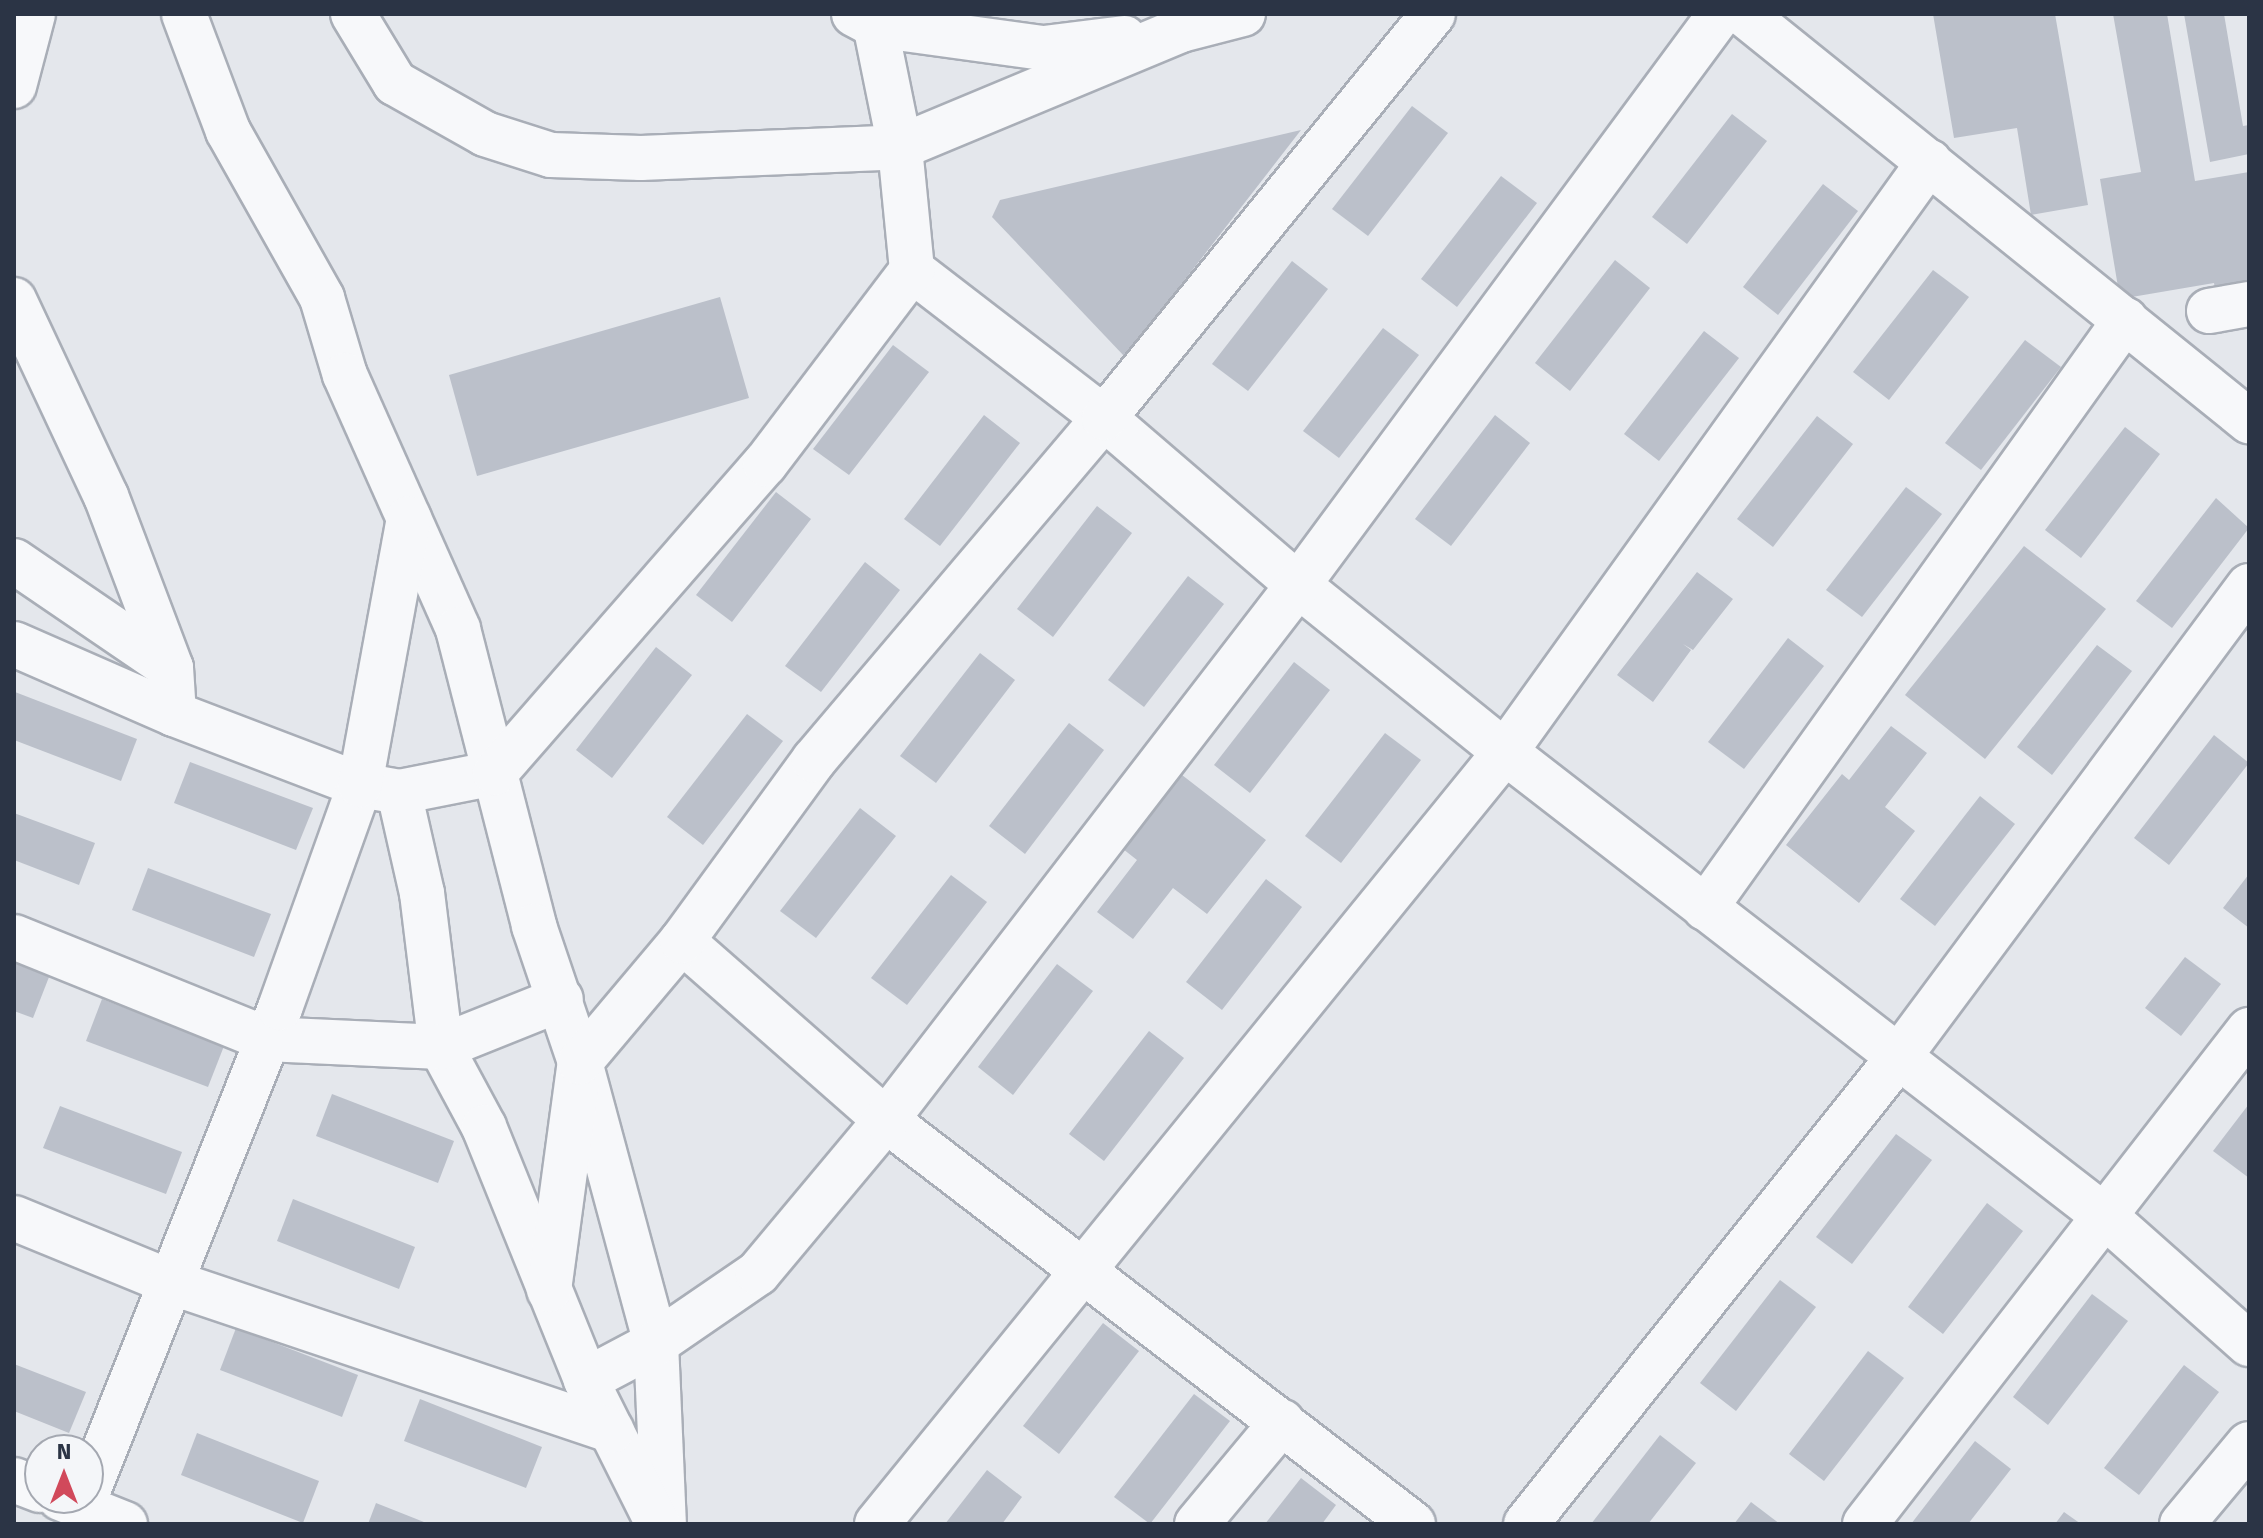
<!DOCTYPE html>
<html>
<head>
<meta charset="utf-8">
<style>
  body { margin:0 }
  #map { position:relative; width:2263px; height:1538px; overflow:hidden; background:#e4e7ec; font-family:"Fira Sans",sans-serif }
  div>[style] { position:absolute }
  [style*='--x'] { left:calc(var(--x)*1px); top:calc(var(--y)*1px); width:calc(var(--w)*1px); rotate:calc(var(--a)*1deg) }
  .building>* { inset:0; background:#bbc0ca }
  .roads { filter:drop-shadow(2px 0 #a9aeb7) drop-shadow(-2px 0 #a9aeb7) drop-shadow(0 2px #a9aeb7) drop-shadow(0 -2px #a9aeb7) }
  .minor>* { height:44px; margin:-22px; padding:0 22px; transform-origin:22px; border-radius:22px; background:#f7f8fa }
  span { translate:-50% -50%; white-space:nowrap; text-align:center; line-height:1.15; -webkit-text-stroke:8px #f4f6f9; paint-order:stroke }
  .frame { position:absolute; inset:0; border:16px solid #2b3445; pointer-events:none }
  .north { position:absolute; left:24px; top:1434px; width:80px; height:80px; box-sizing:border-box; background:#f4f6f9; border:2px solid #a4a8b1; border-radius:50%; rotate:0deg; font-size:22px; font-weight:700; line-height:32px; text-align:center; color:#2b3445 }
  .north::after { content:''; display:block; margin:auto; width:28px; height:36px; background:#d1495b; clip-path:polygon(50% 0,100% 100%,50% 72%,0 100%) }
</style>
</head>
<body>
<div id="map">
  <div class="building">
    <div style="clip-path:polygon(1933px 14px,2055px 14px,2088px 205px,2031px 215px,2017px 128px,1954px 138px)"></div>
    <div style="clip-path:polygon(2113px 14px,2167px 14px,2195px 181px,2249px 172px,2249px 291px,2216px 296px,2214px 283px,2120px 299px,2100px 179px,2141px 172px)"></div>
    <div style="clip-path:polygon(2184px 14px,2224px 14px,2243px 126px,2249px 125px,2249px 154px,2210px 162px)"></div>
    <div style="clip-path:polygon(1412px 106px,1448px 133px,1368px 236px,1332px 209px)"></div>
    <div style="clip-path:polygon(1732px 114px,1767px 141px,1687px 244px,1652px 217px)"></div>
    <div style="clip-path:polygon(1301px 130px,1125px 357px,992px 217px,1000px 200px)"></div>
    <div style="clip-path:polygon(1501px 176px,1537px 203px,1457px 307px,1421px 279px)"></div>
    <div style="clip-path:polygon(1823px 184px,1858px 211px,1778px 315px,1743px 287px)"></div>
    <div style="clip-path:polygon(1615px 260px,1650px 288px,1570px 391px,1535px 363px)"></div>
    <div style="clip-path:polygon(1292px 261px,1328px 289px,1248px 391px,1212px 364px)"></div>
    <div style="clip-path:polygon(1933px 270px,1969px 297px,1889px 400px,1853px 372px)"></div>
    <div style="clip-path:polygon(720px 297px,749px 398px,477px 476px,449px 375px)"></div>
    <div style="clip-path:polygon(1383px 328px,1419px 355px,1339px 458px,1303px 431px)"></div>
    <div style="clip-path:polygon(1704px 331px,1739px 358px,1659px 461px,1624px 434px)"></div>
    <div style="clip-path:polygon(2025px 340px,2061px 367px,1981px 470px,1945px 443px)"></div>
    <div style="clip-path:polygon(893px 345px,929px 372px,849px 475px,813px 449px)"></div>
    <div style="clip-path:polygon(984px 415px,1020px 443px,940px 546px,904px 519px)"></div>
    <div style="clip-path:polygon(1495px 415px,1530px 443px,1451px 546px,1415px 519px)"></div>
    <div style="clip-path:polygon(1817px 416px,1853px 444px,1773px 547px,1737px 519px)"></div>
    <div style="clip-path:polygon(2125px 427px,2160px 454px,2081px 558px,2045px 530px)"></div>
    <div style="clip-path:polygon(1906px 487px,1942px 514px,1862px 617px,1826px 590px)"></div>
    <div style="clip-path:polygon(776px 492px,811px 519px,732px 622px,696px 595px)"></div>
    <div style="clip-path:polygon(2216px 498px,2249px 528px,2172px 628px,2136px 601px)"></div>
    <div style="clip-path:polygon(1097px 506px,1132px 533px,1053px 637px,1017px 609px)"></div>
    <div style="clip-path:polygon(2024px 546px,2106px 609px,1985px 759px,1905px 695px)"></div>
    <div style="clip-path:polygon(865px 562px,900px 590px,821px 692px,785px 666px)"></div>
    <div style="clip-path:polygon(1697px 572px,1733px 599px,1693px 650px,1683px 644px,1691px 650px,1653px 702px,1617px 675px)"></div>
    <div style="clip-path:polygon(1188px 576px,1224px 604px,1144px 707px,1108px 680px)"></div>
    <div style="clip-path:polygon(1788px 638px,1824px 666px,1744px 769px,1708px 742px)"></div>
    <div style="clip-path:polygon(2097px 645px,2132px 671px,2052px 775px,2017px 747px)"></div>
    <div style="clip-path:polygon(656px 647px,692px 675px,612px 778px,576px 750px)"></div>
    <div style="clip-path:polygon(980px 653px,1015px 680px,936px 783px,900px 756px)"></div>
    <div style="clip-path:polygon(1294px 662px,1330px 690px,1250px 793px,1214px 765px)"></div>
    <div style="clip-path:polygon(15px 692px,137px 739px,121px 781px,14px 740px)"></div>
    <div style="clip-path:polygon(747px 714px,783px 741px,703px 845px,667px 817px)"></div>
    <div style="clip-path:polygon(1069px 723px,1104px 750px,1025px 854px,989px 826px)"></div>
    <div style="clip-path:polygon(1891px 726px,1927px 753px,1885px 807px,1915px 831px,1859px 903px,1786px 845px,1842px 774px,1849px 780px)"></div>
    <div style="clip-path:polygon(1385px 733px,1421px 760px,1341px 863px,1305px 836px)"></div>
    <div style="clip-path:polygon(2214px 735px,2249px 763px,2169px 865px,2134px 838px)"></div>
    <div style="clip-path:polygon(190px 762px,313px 808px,296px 850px,174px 803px)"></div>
    <div style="clip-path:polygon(1182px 775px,1266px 840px,1207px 914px,1173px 888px,1133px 939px,1097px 912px,1137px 860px,1123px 849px)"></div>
    <div style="clip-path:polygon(1980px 796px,2015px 824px,1935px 926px,1900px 899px)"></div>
    <div style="clip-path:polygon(860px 808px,896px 836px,816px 938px,780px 911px)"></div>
    <div style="clip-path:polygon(14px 813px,95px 843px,79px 885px,14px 860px)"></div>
    <div style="clip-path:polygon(148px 868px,271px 914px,254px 957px,132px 910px)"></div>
    <div style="clip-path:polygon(2249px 874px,2249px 928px,2223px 908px)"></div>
    <div style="clip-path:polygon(951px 875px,987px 902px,907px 1005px,871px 978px)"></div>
    <div style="clip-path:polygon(1266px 879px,1302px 907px,1222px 1010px,1186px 982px)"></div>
    <div style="clip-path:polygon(2185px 957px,2221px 984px,2181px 1036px,2145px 1008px)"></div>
    <div style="clip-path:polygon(14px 963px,49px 977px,33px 1018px,14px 1011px)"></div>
    <div style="clip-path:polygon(1057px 964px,1093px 991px,1013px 1095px,978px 1067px)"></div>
    <div style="clip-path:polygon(102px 999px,224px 1046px,208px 1087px,86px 1041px)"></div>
    <div style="clip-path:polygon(1149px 1031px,1184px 1058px,1104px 1161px,1069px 1134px)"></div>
    <div style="clip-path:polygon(332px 1094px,454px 1141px,438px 1183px,316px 1136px)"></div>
    <div style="clip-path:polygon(2249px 1104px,2249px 1178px,2213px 1151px)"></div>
    <div style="clip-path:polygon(60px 1106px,182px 1152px,166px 1194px,43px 1148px)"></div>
    <div style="clip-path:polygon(1896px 1134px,1932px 1160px,1852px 1264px,1816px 1237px)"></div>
    <div style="clip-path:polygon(293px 1199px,415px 1247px,399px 1289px,277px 1241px)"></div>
    <div style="clip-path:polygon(1987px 1203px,2023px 1231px,1943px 1334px,1908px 1307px)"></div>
    <div style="clip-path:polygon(1780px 1280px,1816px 1307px,1736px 1411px,1700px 1383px)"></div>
    <div style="clip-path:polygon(2092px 1294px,2128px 1321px,2048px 1425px,2013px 1397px)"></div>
    <div style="clip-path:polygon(1103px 1323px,1139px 1351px,1059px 1454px,1023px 1426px)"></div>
    <div style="clip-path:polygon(236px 1328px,358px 1375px,342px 1417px,220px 1370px)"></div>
    <div style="clip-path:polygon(1868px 1351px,1904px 1378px,1824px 1481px,1789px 1454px)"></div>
    <div style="clip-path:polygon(14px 1364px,86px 1392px,69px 1433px,14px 1411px)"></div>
    <div style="clip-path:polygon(2184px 1365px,2219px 1392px,2139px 1495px,2104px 1468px)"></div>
    <div style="clip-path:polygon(1194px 1394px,1230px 1421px,1150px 1524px,1114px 1497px)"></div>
    <div style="clip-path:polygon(420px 1399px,542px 1447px,526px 1488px,404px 1441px)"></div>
    <div style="clip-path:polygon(197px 1433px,319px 1481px,303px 1523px,181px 1475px)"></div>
    <div style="clip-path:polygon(1660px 1435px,1696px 1463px,1648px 1524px,1591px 1524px)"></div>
    <div style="clip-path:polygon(1975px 1441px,2011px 1469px,1968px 1524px,1911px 1524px)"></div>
    <div style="clip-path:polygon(987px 1470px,1022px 1497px,1002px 1524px,945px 1524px)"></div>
    <div style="clip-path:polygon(1301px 1478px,1336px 1505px,1322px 1524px,1265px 1524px)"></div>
    <div style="clip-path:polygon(1751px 1502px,1780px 1524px,1734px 1524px)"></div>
    <div style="clip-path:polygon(376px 1503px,429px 1524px,368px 1524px)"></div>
    <div style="clip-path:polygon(2064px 1512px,2081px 1524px,2055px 1524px)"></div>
  </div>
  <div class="roads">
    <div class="minor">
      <div style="--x:184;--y:14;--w:125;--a:69.4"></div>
      <div style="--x:228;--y:131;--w:192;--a:60.6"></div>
      <div style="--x:322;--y:298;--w:80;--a:73.4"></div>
      <div style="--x:345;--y:375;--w:278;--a:66"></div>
      <div style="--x:458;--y:629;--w:307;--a:75.6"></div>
      <div style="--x:534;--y:926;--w:144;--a:71.3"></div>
      <div style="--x:580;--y:1062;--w:291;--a:74.9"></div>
      <div style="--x:656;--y:1343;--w:181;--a:87.5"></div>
      <div style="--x:353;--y:14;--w:81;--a:58.7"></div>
      <div style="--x:395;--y:83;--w:103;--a:29.5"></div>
      <div style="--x:485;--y:134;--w:69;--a:17.7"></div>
      <div style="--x:551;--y:155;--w:90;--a:1.9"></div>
      <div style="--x:641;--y:158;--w:259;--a:-2.4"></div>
      <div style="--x:900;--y:147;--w:304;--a:-22.6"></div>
      <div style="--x:1181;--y:30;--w:64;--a:-14.5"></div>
      <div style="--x:854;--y:14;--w:24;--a:28"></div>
      <div style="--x:875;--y:25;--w:171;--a:7.8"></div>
      <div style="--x:1044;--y:48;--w:81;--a:-7.1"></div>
      <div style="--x:1744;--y:14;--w:649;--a:38.87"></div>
      <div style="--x:14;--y:86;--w:74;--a:-75.2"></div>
      <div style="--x:912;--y:270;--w:242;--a:37.6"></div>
      <div style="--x:1104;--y:418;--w:256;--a:40.7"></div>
      <div style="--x:1298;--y:585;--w:266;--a:38.9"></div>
      <div style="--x:1505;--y:752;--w:761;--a:37.74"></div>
      <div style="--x:2107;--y:1218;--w:190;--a:41.6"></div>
      <div style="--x:14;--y:300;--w:217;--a:64.9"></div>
      <div style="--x:106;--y:496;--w:184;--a:69.3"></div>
      <div style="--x:171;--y:668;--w:46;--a:86.3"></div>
      <div style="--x:2209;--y:311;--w:41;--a:-9.9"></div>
      <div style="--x:14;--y:561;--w:190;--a:34.3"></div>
      <div style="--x:14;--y:644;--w:175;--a:23.6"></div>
      <div style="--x:174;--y:714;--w:199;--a:20.9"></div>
      <div style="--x:360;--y:785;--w:40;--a:10"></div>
      <div style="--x:399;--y:792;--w:98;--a:-11.2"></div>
      <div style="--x:495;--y:773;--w:410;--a:-48.9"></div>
      <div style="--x:765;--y:464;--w:243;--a:-52.8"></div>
      <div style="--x:912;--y:270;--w:124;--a:-95.6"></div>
      <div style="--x:900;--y:147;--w:136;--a:-101.5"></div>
      <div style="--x:399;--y:792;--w:104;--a:77.2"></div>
      <div style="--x:422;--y:893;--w:155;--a:83"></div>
      <div style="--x:441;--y:1047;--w:91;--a:61.7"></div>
      <div style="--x:484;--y:1127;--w:273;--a:68"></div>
      <div style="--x:586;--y:1380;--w:159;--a:63.4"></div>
      <div style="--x:1705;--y:908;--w:723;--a:-54.46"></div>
      <div style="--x:14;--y:937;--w:272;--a:22"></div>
      <div style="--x:266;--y:1039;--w:175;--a:2.6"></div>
      <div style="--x:441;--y:1047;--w:129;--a:-21.8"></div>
      <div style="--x:682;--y:941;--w:271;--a:41.3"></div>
      <div style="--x:886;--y:1120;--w:664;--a:37.47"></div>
      <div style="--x:14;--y:1218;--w:169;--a:22.3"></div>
      <div style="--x:170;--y:1282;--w:466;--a:18.6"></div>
      <div style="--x:549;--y:1290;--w:230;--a:-82.3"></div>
      <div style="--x:580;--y:1062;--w:158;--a:-49.9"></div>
      <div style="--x:682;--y:941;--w:224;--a:-53.9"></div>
      <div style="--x:814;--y:760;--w:448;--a:-49.7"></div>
      <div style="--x:1104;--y:418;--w:521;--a:-50.84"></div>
      <div style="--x:586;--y:1380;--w:79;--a:-27.9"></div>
      <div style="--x:656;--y:1343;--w:124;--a:-34.5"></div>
      <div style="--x:758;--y:1273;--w:199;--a:-50.1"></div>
      <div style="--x:886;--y:1120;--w:675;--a:-52.4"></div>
      <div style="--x:1298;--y:585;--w:710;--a:-53.53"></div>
      <div style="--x:14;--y:1480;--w:28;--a:21"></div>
      <div style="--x:88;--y:1491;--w:520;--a:-68.32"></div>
      <div style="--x:280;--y:1008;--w:237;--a:-70.3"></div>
      <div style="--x:360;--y:785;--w:271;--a:-79.6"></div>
      <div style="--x:60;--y:1498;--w:70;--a:21.8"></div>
      <div style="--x:877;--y:1524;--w:995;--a:-50.87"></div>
      <div style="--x:1505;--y:752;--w:727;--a:-54.3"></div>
      <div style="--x:1197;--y:1524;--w:133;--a:-50.2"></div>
      <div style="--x:1526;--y:1524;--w:601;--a:-51.41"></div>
      <div style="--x:1901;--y:1054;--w:583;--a:-53.37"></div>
      <div style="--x:1865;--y:1524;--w:626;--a:-52.14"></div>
      <div style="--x:2182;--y:1524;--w:104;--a:-50.1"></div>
    </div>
  </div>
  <div class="frame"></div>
  <div class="north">N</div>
</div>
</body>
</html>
